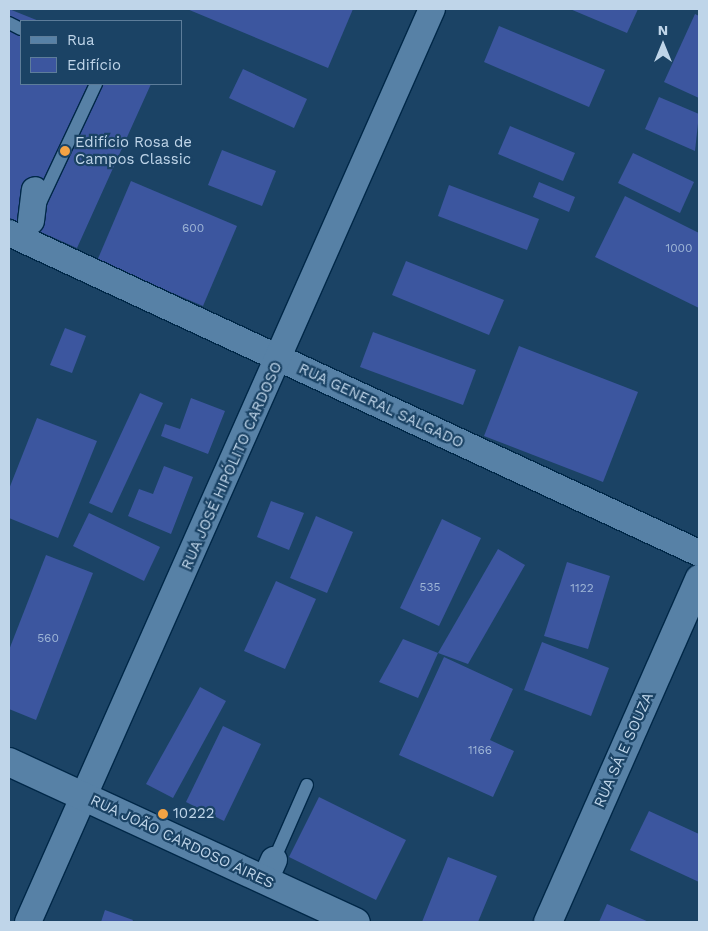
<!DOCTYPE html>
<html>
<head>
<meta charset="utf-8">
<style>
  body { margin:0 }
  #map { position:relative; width:708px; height:931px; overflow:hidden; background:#1b4365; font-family:"Work Sans",sans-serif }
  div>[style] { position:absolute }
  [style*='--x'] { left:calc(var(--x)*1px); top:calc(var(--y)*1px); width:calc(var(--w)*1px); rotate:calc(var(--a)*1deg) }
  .building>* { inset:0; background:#3c569f }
  .roads { filter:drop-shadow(1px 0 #002848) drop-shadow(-1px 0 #002848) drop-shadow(0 1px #002848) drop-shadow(0 -1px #002848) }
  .lane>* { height:12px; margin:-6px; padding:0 6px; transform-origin:6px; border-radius:6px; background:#5781a6 }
  .street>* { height:26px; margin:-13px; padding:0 13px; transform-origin:13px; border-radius:13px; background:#5781a6 }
  .secondary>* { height:28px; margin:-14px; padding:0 14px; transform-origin:14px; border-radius:14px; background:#5781a6 }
  .dots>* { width:14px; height:14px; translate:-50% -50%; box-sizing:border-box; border:2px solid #1b4365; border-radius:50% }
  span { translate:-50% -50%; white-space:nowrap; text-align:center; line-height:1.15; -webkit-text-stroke:4.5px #1b4365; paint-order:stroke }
  .number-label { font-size:12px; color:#9eb5d6 }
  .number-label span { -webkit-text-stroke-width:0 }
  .poi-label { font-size:15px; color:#bfd5e9 }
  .left { translate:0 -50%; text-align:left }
  .street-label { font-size:15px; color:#bfd5e9 }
  .frame { position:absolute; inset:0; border:10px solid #bfd5e9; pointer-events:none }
  .legend { position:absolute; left:20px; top:20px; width:162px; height:65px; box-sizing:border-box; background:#1b4365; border:1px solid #5d7d9a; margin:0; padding:6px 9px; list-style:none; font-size:15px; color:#bfd5e9 }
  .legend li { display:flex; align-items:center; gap:10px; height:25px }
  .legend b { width:25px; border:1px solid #5d7d9a }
  .north { position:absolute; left:638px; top:20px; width:50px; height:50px; -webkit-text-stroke:4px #1b4365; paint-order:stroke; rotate:0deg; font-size:14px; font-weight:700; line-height:20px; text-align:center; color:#bfd5e9 }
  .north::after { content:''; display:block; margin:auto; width:18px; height:22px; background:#bfd5e9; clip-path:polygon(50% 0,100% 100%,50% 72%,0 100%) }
</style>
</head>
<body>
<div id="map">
  <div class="building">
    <div style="clip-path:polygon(9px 9px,39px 21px,21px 21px,21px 84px,151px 84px,77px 248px,9px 218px)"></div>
    <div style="clip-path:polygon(187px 9px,353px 9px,328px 68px)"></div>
    <div style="clip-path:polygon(570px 9px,638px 9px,627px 33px)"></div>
    <div style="clip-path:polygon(695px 14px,699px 16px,699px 98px,664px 82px)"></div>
    <div style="clip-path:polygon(499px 26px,605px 70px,589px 107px,484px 62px)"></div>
    <div style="clip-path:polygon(243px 69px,307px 99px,294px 128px,229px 98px)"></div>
    <div style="clip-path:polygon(659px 97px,699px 114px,695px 151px,645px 129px)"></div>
    <div style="clip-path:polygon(510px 126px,575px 153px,563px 181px,498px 154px)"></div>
    <div style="clip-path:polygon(222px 150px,276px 171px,262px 206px,208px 185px)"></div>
    <div style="clip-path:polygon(633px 153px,694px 182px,680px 213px,618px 183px)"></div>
    <div style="clip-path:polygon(131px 181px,237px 226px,203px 306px,97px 261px)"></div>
    <div style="clip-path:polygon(539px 182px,575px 197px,569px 212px,533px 197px)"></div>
    <div style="clip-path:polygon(449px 185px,539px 219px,527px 250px,438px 216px)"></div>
    <div style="clip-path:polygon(625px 196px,699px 233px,699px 308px,595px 257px)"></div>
    <div style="clip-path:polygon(406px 261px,504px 300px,489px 335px,392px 295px)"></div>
    <div style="clip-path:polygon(65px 328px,86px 336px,72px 373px,50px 365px)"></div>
    <div style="clip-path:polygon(373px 332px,476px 370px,463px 405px,360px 367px)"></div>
    <div style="clip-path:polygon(519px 346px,638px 392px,603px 482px,484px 436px)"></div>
    <div style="clip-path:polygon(140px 393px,163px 403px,112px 513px,89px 503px)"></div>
    <div style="clip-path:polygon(191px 398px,225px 411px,208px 454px,161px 436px,165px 424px,180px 429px)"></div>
    <div style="clip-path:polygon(37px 418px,97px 441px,58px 538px,9px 518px,9px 489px)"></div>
    <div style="clip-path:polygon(164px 466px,193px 477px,171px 534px,128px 516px,139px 489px,153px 494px)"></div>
    <div style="clip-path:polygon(271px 501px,304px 513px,289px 550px,257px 537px)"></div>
    <div style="clip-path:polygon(89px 513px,160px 547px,144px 581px,73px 546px)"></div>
    <div style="clip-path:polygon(316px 516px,353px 532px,327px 593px,290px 578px)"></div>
    <div style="clip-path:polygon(442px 519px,481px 538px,439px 626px,400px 608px)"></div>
    <div style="clip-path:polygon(498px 549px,525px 565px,468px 664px,438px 653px)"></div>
    <div style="clip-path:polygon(46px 555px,93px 573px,36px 720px,9px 709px,9px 650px)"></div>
    <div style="clip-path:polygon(567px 562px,610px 576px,588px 649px,544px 636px)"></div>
    <div style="clip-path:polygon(276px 581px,316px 599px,285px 669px,244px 651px)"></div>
    <div style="clip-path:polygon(403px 639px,438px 653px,418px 698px,379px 682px)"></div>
    <div style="clip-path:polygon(542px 642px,609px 668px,591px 716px,524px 690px)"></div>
    <div style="clip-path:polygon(444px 657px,513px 689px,490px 740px,514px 751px,493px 797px,399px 755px)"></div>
    <div style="clip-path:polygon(200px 687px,226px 701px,173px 798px,146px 784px)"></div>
    <div style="clip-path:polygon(223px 726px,261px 744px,224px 821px,186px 802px)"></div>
    <div style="clip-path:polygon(319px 797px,406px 840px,376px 900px,289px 857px)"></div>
    <div style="clip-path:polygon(649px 811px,699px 834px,699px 882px,630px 850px)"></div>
    <div style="clip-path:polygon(448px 857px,497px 876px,478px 922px,422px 922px)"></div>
    <div style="clip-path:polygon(607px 904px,649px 922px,599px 922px)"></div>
    <div style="clip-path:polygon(105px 910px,133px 920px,132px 922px,101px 922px)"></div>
  </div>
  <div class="roads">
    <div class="lane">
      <div style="--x:9;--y:23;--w:13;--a:27"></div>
      <div style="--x:40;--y:203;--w:132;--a:-64.8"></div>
      <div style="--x:274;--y:860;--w:82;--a:-66.3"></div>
    </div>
    <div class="street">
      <div style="--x:31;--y:221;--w:31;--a:-83"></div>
      <div style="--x:9;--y:233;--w:761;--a:24.88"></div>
      <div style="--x:265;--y:880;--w:22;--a:-66"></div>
      <div style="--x:28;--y:922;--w:998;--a:-66.13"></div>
    </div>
    <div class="secondary">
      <div style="--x:9;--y:762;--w:382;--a:24.8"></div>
      <div style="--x:548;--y:922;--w:375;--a:-66.2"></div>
    </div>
  </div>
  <div class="dots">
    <div style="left:65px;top:151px;background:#f4a344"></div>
    <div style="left:163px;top:814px;background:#f4a344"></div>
  </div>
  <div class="number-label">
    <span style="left:193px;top:229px">600</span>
    <span style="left:679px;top:249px">1000</span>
    <span style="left:430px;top:588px">535</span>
    <span style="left:582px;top:589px">1122</span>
    <span style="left:48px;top:639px">560</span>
    <span style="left:480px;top:751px">1166</span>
  </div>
  <div class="poi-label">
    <span class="left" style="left:75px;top:151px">Edifício Rosa de<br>Campos Classic</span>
    <span class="left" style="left:173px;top:814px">10222</span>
  </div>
  <div class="street-label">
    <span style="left:381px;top:406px;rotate:25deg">RUA GENERAL SALGADO</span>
    <span style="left:232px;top:466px;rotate:-66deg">RUA JOSÉ HIPÓLITO CARDOSO</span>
    <span style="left:624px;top:750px;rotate:-66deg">RUA SÁ E SOUZA</span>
    <span style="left:182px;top:842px;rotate:25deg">RUA JOÃO CARDOSO AIRES</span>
  </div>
  <div class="frame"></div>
  <ul class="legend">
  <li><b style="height:6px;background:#5781a6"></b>Rua</li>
  <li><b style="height:14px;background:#3c569f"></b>Edifício</li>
  </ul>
  <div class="north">N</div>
</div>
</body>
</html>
